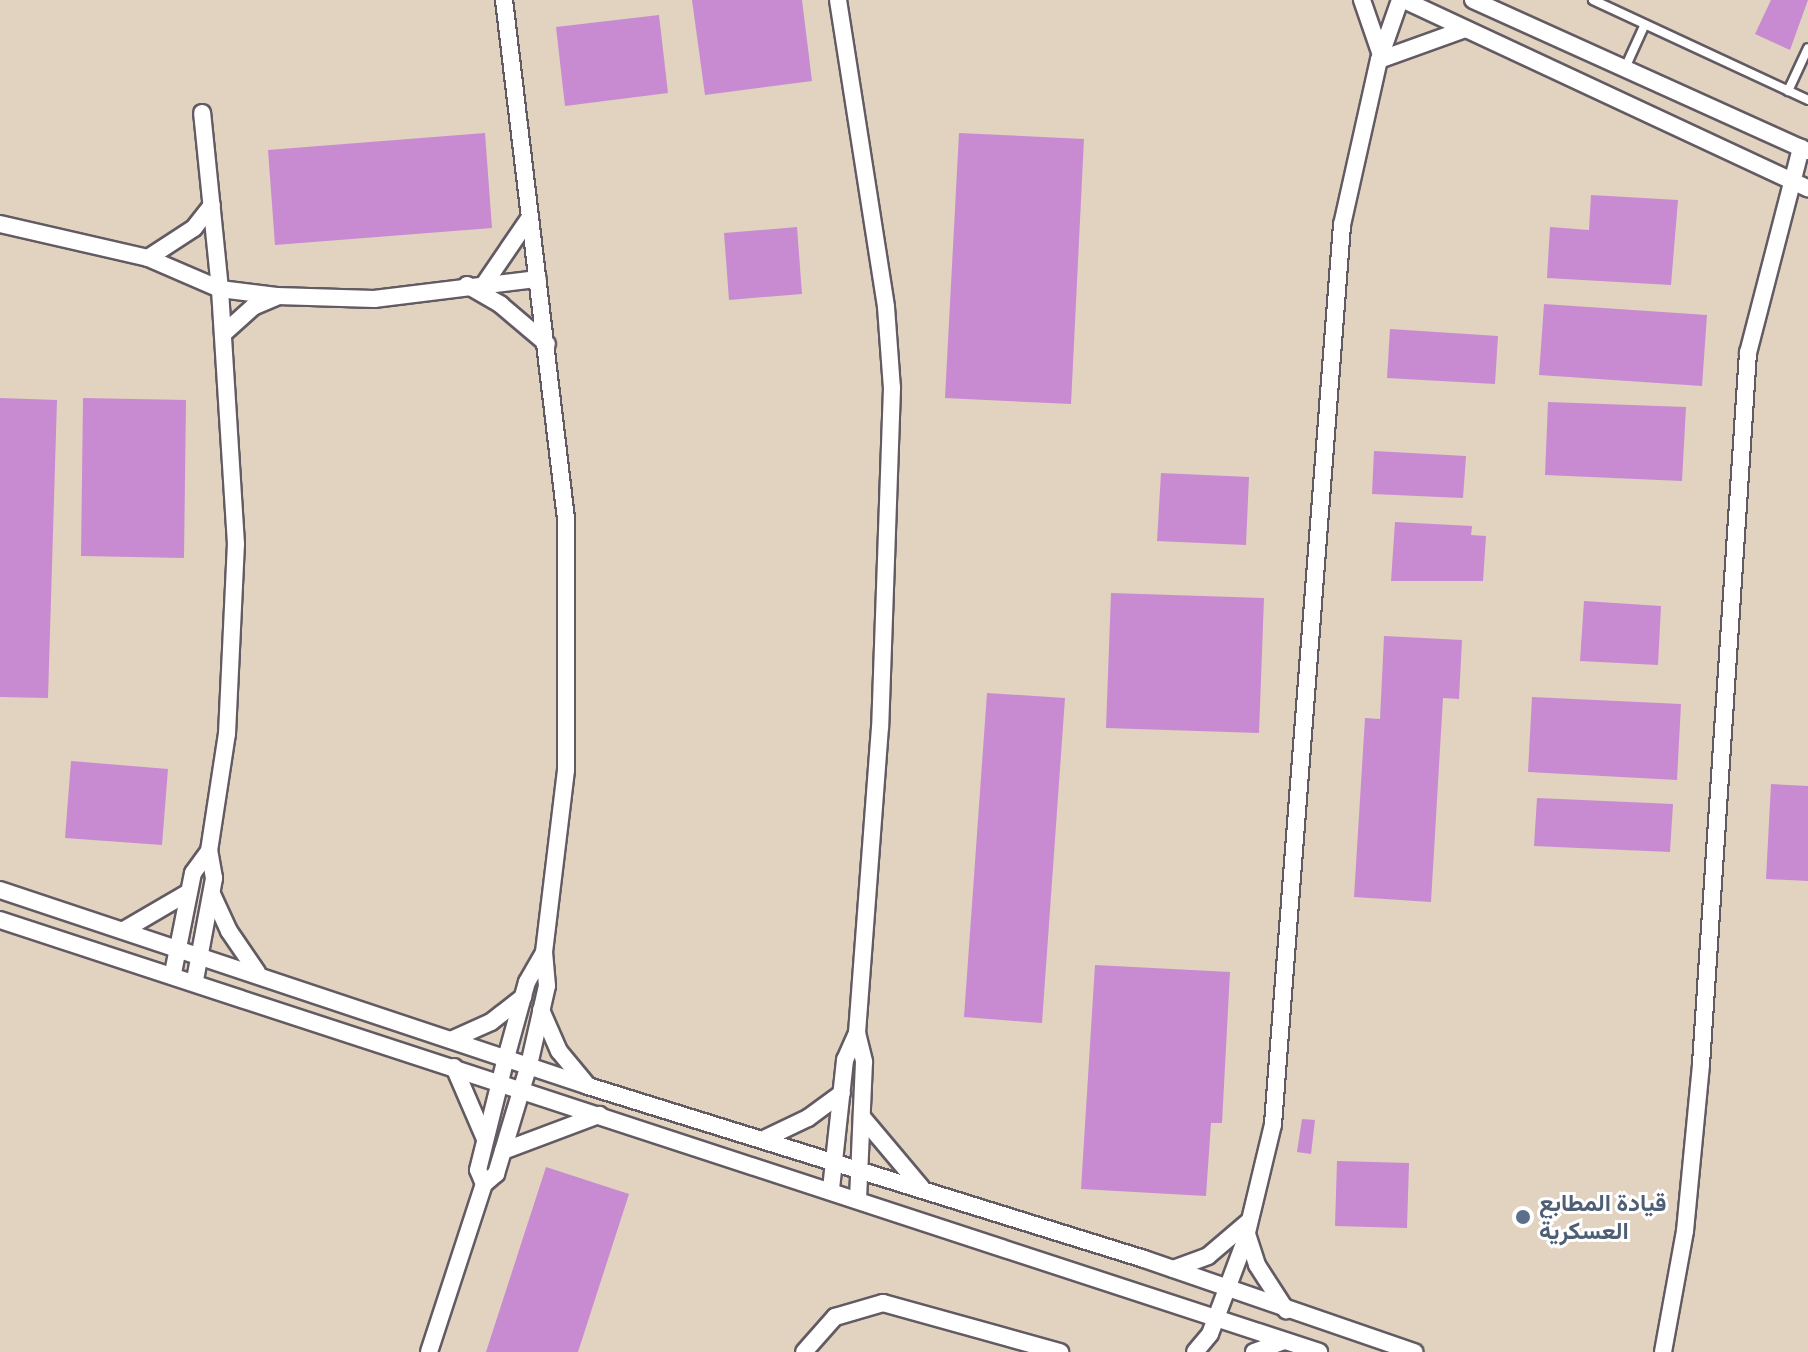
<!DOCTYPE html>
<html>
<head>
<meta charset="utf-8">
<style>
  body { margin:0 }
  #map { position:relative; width:1808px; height:1352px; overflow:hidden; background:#e5dbe5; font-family:"Archivo Narrow",Vazirmatn,sans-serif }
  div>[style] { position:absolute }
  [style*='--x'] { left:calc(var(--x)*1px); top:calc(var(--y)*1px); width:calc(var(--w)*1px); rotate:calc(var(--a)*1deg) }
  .industrial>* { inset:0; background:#e1d3c0 }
  .building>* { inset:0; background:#c88bd1 }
  .roads { filter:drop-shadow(2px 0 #635b63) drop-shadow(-2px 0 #635b63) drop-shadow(0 2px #635b63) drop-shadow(0 -2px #635b63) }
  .lane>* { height:8px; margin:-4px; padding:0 4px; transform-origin:4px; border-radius:4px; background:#fff }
  .street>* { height:16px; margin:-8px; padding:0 8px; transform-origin:8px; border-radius:8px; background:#fff }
  .dots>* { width:22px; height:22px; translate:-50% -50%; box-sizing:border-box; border:4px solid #fff; border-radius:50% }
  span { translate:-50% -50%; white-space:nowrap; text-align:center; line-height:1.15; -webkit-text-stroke:6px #fff; paint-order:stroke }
  .service-label { font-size:24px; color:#4e5e75; font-weight:700 }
  .left { translate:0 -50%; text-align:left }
</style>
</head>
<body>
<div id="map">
  <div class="industrial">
    <div style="clip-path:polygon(0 0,1808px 0,1808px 1352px,0 1352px)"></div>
  </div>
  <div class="building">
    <div style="clip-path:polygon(692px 0,802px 0,812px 81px,705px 95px)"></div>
    <div style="clip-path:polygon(1771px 0,1808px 0,1790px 50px,1755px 34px)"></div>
    <div style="clip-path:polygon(659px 15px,668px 93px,565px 106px,556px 27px)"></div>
    <div style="clip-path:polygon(485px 133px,492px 228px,275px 245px,268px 150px)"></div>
    <div style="clip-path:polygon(959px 133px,1084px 139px,1071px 404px,945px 398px)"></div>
    <div style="clip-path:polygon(1591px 195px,1678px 200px,1671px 285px,1547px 278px,1550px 227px,1589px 230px)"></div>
    <div style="clip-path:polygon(797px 227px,802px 294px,729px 300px,724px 233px)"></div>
    <div style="clip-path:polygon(1544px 304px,1707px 315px,1702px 386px,1539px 375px)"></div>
    <div style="clip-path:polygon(1390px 329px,1498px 336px,1495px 384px,1387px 378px)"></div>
    <div style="clip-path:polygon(0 398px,57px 400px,48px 698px,0 697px)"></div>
    <div style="clip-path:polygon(83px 398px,186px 400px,184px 558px,81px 556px)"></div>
    <div style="clip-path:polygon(1548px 402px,1686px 407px,1682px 481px,1545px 475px)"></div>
    <div style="clip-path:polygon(1374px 451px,1466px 456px,1463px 498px,1372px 494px)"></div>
    <div style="clip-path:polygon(1161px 473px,1249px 477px,1246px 545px,1157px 541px)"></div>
    <div style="clip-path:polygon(1395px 522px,1472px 526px,1471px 535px,1486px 536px,1483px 581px,1391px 581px)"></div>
    <div style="clip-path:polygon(1111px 593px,1264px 598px,1259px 733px,1106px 728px)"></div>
    <div style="clip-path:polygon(1584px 601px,1661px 606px,1658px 665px,1580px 661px)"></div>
    <div style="clip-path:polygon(1384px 636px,1462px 640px,1459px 699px,1443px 698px,1431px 902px,1354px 897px,1365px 718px,1380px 719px)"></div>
    <div style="clip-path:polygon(987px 693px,1065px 698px,1042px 1023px,964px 1017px)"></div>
    <div style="clip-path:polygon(1532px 697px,1681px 704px,1677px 780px,1528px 772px)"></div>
    <div style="clip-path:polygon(71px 761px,168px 769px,162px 845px,65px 838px)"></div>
    <div style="clip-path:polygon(1771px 784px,1808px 786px,1808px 881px,1766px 879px)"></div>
    <div style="clip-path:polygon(1537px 798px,1673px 804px,1670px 852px,1534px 846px)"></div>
    <div style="clip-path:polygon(1095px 965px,1230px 972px,1222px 1123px,1211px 1123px,1206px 1196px,1081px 1189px)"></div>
    <div style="clip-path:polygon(1302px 1119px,1315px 1120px,1311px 1154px,1297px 1152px)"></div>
    <div style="clip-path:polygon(1337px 1161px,1409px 1163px,1407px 1228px,1335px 1226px)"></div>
    <div style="clip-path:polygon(546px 1167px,629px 1194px,578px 1352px,486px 1352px)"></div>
  </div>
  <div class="roads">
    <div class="lane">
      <div style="--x:1593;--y:0;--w:237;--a:24.9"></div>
      <div style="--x:1625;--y:68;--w:48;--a:-65.6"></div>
      <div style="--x:1788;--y:91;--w:47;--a:-65.1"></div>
    </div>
    <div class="street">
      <div style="--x:838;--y:0;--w:311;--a:81.1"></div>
      <div style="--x:886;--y:307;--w:81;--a:85.8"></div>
      <div style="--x:892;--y:388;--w:339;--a:92"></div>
      <div style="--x:880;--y:727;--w:307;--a:94.3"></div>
      <div style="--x:857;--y:1033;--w:30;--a:76"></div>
      <div style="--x:864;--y:1062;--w:137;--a:92.5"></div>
      <div style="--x:1362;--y:0;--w:58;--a:70.9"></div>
      <div style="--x:1404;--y:0;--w:446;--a:25"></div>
      <div style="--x:1473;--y:0;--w:367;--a:24.3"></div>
      <div style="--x:1379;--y:60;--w:91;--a:-19.8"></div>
      <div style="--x:0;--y:224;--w:152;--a:12.9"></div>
      <div style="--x:148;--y:258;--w:78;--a:23.3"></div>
      <div style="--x:220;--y:289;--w:57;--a:7"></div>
      <div style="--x:277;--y:296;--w:97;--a:1.8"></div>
      <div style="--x:374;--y:299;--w:165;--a:-7"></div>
      <div style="--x:148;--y:258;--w:55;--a:-33.1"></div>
      <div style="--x:194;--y:228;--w:29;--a:-52"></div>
      <div style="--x:485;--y:283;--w:80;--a:-55.7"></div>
      <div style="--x:467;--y:285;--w:39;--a:30"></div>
      <div style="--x:501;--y:305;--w:60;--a:40.3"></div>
      <div style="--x:223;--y:334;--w:40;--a:-42"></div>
      <div style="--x:253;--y:307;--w:25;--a:-23"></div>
      <div style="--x:0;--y:890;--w:620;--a:18.43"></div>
      <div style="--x:588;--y:1086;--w:582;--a:17.28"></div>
      <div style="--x:1144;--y:1259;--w:286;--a:19"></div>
      <div style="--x:212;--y:894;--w:41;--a:65.3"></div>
      <div style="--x:229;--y:931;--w:50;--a:55.7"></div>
      <div style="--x:0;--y:920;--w:1388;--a:18.13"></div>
      <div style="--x:124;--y:930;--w:75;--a:-30.3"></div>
      <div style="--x:173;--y:973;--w:102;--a:-78.7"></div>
      <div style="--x:193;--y:873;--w:27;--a:-54"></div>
      <div style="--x:195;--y:980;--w:104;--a:-79.4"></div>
      <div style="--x:214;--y:878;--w:27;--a:-100"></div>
      <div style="--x:209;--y:851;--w:118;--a:-81.3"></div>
      <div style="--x:227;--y:734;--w:190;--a:-87.3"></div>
      <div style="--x:236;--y:544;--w:256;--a:-93.6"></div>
      <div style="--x:220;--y:289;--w:177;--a:-95.8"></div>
      <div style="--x:541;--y:1010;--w:45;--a:66.3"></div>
      <div style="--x:559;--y:1051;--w:44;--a:50.5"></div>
      <div style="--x:453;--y:1039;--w:42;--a:-24.1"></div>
      <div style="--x:491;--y:1022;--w:41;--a:-38"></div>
      <div style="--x:454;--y:1067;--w:78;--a:66.7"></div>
      <div style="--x:862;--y:1117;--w:92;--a:49.9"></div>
      <div style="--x:766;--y:1138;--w:47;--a:-25.5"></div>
      <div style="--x:808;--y:1118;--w:42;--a:-36.3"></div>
      <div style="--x:503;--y:1151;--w:103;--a:-20.6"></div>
      <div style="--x:484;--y:1184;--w:15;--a:-113"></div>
      <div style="--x:478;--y:1170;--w:115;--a:-76"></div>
      <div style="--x:506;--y:1058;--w:79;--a:-74.6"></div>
      <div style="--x:527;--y:982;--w:34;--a:-60"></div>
      <div style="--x:831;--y:1189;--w:130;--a:-83.8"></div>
      <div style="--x:845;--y:1060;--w:30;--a:-66"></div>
      <div style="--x:1247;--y:1234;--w:33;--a:72"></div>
      <div style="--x:1257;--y:1265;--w:54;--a:57.2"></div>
      <div style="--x:1173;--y:1269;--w:37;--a:-20"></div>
      <div style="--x:1208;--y:1256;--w:52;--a:-40.4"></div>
      <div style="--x:429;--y:1352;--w:177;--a:-71.9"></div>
      <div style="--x:484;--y:1184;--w:16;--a:-40"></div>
      <div style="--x:496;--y:1174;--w:114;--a:-73.2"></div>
      <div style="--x:529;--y:1065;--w:81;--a:-77.2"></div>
      <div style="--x:547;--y:986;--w:34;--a:-95"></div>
      <div style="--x:544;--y:952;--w:183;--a:-83.1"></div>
      <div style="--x:566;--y:770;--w:251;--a:-90"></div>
      <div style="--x:566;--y:519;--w:523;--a:-96.81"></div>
      <div style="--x:804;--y:1352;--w:47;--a:-48.5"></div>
      <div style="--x:835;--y:1317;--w:50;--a:-16.3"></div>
      <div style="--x:883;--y:1303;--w:184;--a:15.5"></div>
      <div style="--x:1195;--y:1352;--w:23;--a:-50"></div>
      <div style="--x:1210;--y:1334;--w:99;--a:-69.4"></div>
      <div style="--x:1245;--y:1241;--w:120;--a:-76.5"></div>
      <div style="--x:1273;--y:1124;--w:902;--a:-85.61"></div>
      <div style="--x:1342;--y:225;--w:169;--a:-77.4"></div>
      <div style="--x:1379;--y:60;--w:64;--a:-70.7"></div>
      <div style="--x:1254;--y:1352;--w:32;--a:-20"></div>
      <div style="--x:1663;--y:1352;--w:123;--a:-79.7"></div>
      <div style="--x:1685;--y:1231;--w:168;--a:-84.5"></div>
      <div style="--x:1701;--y:1064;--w:713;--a:-86.22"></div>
      <div style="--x:1748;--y:353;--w:212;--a:-75.5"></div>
    </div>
  </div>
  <div class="dots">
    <div style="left:1523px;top:1217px;background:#5c6f8a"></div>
  </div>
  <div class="service-label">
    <span class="left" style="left:1539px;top:1217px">قيادة المطابع<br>العسكرية</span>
  </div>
</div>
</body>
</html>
